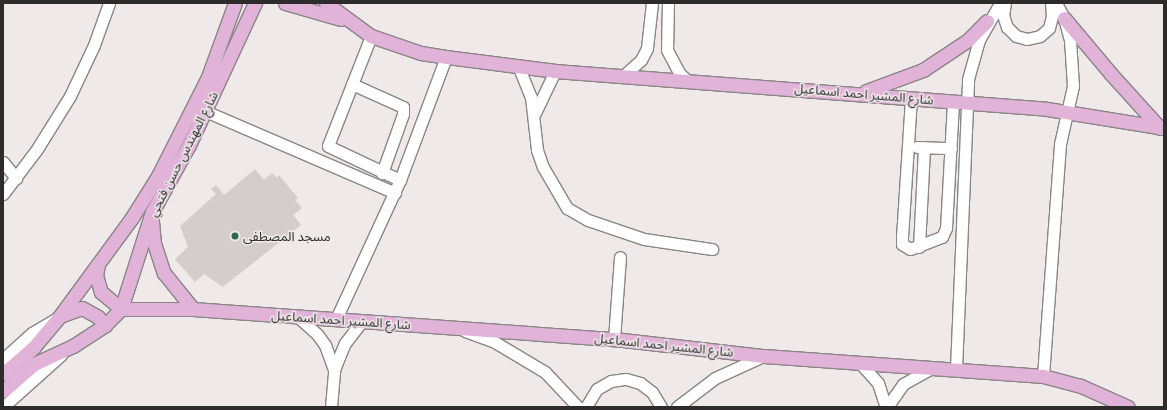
<!DOCTYPE html>
<html>
<head>
<meta charset="utf-8">
<style>
  body { margin:0 }
  #map { position:relative; width:1167px; height:410px; overflow:hidden; background:#efe9ea; font-family:Cabin,"Noto Sans Arabic",sans-serif }
  div>[style] { position:absolute }
  [style*='--x'] { left:calc(var(--x)*1px); top:calc(var(--y)*1px); width:calc(var(--w)*1px); rotate:calc(var(--a)*1deg) }
  .building>* { inset:0; background:#d3cecd }
  .roads { filter:drop-shadow(1px 0 #8a8586) drop-shadow(-1px 0 #8a8586) drop-shadow(0 1px #8a8586) drop-shadow(0 -1px #8a8586) }
  .minor>* { height:11px; margin:-5.5px; padding:0 5.5px; transform-origin:5.5px; border-radius:5.5px; background:#fff }
  .major>* { height:13px; margin:-6.5px; padding:0 6.5px; transform-origin:6.5px; border-radius:6.5px; background:#e2b3d9 }
  .dots>* { width:11px; height:11px; translate:-50% -50%; box-sizing:border-box; border:2px solid #efe9ea; border-radius:50% }
  span { translate:-50% -50%; white-space:nowrap; text-align:center; line-height:1.15; -webkit-text-stroke:3px #efe9ea; paint-order:stroke }
  .street-label { font-size:13px; color:#2d2b2b }
  .poi-label { font-size:13px; color:#2d2b2b }
  .left { translate:0 -50%; text-align:left }
  .frame { position:absolute; inset:0; border:4px solid #2d2b2b; pointer-events:none }
</style>
</head>
<body>
<div id="map">
  <div class="building">
    <div style="clip-path:polygon(255px 169px,264px 180px,272px 173px,277px 178px,279px 175px,298px 198px,295px 200px,302px 208px,293px 215px,301px 225px,223px 287px,204px 274px,195px 282px,175px 259px,188px 247px,180px 226px,216px 194px,211px 189px,216px 185px,224px 195px)"></div>
  </div>
  <div class="roads">
    <div class="minor">
      <div style="--x:668;--y:3;--w:47;--a:91.2"></div>
      <div style="--x:667;--y:50;--w:26;--a:62"></div>
      <div style="--x:679;--y:73;--w:12;--a:42"></div>
      <div style="--x:1005;--y:3;--w:12;--a:99"></div>
      <div style="--x:1003;--y:15;--w:13;--a:72"></div>
      <div style="--x:1007;--y:27;--w:13;--a:45"></div>
      <div style="--x:1016;--y:36;--w:11;--a:15"></div>
      <div style="--x:1027;--y:39;--w:13;--a:-13"></div>
      <div style="--x:1040;--y:36;--w:12;--a:-42"></div>
      <div style="--x:1049;--y:28;--w:12;--a:-76"></div>
      <div style="--x:1052;--y:16;--w:13;--a:-94"></div>
      <div style="--x:371;--y:36;--w:118;--a:111.4"></div>
      <div style="--x:328;--y:146;--w:80;--a:25.3"></div>
      <div style="--x:519;--y:68;--w:31;--a:68"></div>
      <div style="--x:531;--y:97;--w:53;--a:83.5"></div>
      <div style="--x:537;--y:150;--w:18;--a:71"></div>
      <div style="--x:543;--y:167;--w:48;--a:59.7"></div>
      <div style="--x:567;--y:208;--w:24;--a:30"></div>
      <div style="--x:588;--y:220;--w:59;--a:18.7"></div>
      <div style="--x:644;--y:239;--w:69;--a:8.4"></div>
      <div style="--x:622;--y:77;--w:25;--a:-42"></div>
      <div style="--x:641;--y:60;--w:13;--a:-63"></div>
      <div style="--x:647;--y:48;--w:45;--a:-83.7"></div>
      <div style="--x:352;--y:84;--w:56;--a:24.3"></div>
      <div style="--x:403;--y:107;--w:7;--a:90"></div>
      <div style="--x:403;--y:114;--w:63;--a:109.6"></div>
      <div style="--x:911;--y:98;--w:138;--a:93.7"></div>
      <div style="--x:902;--y:236;--w:8;--a:90"></div>
      <div style="--x:902;--y:244;--w:9;--a:32"></div>
      <div style="--x:910;--y:249;--w:34;--a:-21"></div>
      <div style="--x:942;--y:237;--w:10;--a:-66"></div>
      <div style="--x:946;--y:228;--w:126;--a:-86.8"></div>
      <div style="--x:205;--y:111;--w:207;--a:23.3"></div>
      <div style="--x:535;--y:113;--w:47;--a:-64.5"></div>
      <div style="--x:917;--y:147;--w:34;--a:2"></div>
      <div style="--x:3;--y:162;--w:21;--a:51"></div>
      <div style="--x:3;--y:194;--w:56;--a:-52.9"></div>
      <div style="--x:37;--y:149;--w:62;--a:-58.1"></div>
      <div style="--x:70;--y:96;--w:56;--a:-64.8"></div>
      <div style="--x:94;--y:45;--w:45;--a:-70.3"></div>
      <div style="--x:919;--y:247;--w:100;--a:-87.1"></div>
      <div style="--x:298;--y:317;--w:25;--a:42"></div>
      <div style="--x:317;--y:334;--w:14;--a:54"></div>
      <div style="--x:325;--y:345;--w:27;--a:70"></div>
      <div style="--x:336;--y:319;--w:153;--a:-65.3"></div>
      <div style="--x:400;--y:180;--w:131;--a:-69.5"></div>
      <div style="--x:465;--y:331;--w:30;--a:20"></div>
      <div style="--x:493;--y:341;--w:61;--a:30.8"></div>
      <div style="--x:545;--y:372;--w:48;--a:46.7"></div>
      <div style="--x:614;--y:339;--w:82;--a:-85.8"></div>
      <div style="--x:3;--y:359;--w:39;--a:-42"></div>
      <div style="--x:32;--y:333;--w:27;--a:-31"></div>
      <div style="--x:860;--y:363;--w:27;--a:48"></div>
      <div style="--x:878;--y:383;--w:25;--a:72"></div>
      <div style="--x:956;--y:369;--w:290;--a:-87.6"></div>
      <div style="--x:968;--y:79;--w:41;--a:-74.2"></div>
      <div style="--x:979;--y:40;--w:43;--a:-60.4"></div>
      <div style="--x:1043;--y:376;--w:233;--a:-85.8"></div>
      <div style="--x:1060;--y:144;--w:59;--a:-77.4"></div>
      <div style="--x:1073;--y:86;--w:46;--a:-93.7"></div>
      <div style="--x:1070;--y:40;--w:23;--a:-105"></div>
      <div style="--x:1064;--y:18;--w:17;--a:-118"></div>
      <div style="--x:3;--y:407;--w:78;--a:-41.9"></div>
      <div style="--x:331;--y:407;--w:37;--a:-85"></div>
      <div style="--x:334;--y:370;--w:14;--a:-69"></div>
      <div style="--x:339;--y:357;--w:15;--a:-67"></div>
      <div style="--x:345;--y:343;--w:28;--a:-52"></div>
      <div style="--x:586;--y:407;--w:21;--a:-59"></div>
      <div style="--x:597;--y:389;--w:16;--a:-30"></div>
      <div style="--x:611;--y:381;--w:15;--a:-8"></div>
      <div style="--x:626;--y:379;--w:15;--a:16"></div>
      <div style="--x:640;--y:383;--w:15;--a:37"></div>
      <div style="--x:652;--y:392;--w:17;--a:59"></div>
      <div style="--x:677;--y:407;--w:48;--a:-37.3"></div>
      <div style="--x:715;--y:378;--w:53;--a:-24.6"></div>
      <div style="--x:887;--y:407;--w:28;--a:-55"></div>
      <div style="--x:903;--y:384;--w:33;--a:-29"></div>
    </div>
    <div class="major">
      <div style="--x:285;--y:3;--w:58;--a:15.9"></div>
      <div style="--x:326;--y:3;--w:56;--a:36.3"></div>
      <div style="--x:371;--y:36;--w:53;--a:18.8"></div>
      <div style="--x:421;--y:53;--w:25;--a:9"></div>
      <div style="--x:446;--y:57;--w:110;--a:7.3"></div>
      <div style="--x:555;--y:71;--w:493;--a:4.4"></div>
      <div style="--x:1047;--y:109;--w:119;--a:9.2"></div>
      <div style="--x:1064;--y:18;--w:73;--a:50"></div>
      <div style="--x:1111;--y:74;--w:73;--a:47.8"></div>
      <div style="--x:866;--y:91;--w:61;--a:-20.2"></div>
      <div style="--x:923;--y:70;--w:54;--a:-33.7"></div>
      <div style="--x:968;--y:40;--w:27;--a:-45"></div>
      <div style="--x:152;--y:221;--w:22;--a:85"></div>
      <div style="--x:154;--y:243;--w:32;--a:72"></div>
      <div style="--x:164;--y:273;--w:46;--a:51.1"></div>
      <div style="--x:98;--y:265;--w:10;--a:101"></div>
      <div style="--x:96;--y:275;--w:18;--a:74"></div>
      <div style="--x:101;--y:292;--w:26;--a:40"></div>
      <div style="--x:121;--y:309;--w:72;--a:0"></div>
      <div style="--x:193;--y:309;--w:422;--a:4.1"></div>
      <div style="--x:614;--y:339;--w:151;--a:6.5"></div>
      <div style="--x:764;--y:356;--w:280;--a:4.1"></div>
      <div style="--x:1043;--y:376;--w:39;--a:15"></div>
      <div style="--x:1081;--y:386;--w:51;--a:24.1"></div>
      <div style="--x:60;--y:316;--w:23;--a:-20"></div>
      <div style="--x:82;--y:308;--w:18;--a:29"></div>
      <div style="--x:98;--y:317;--w:11;--a:49"></div>
      <div style="--x:3;--y:374;--w:40;--a:-41"></div>
      <div style="--x:33;--y:348;--w:40;--a:-50"></div>
      <div style="--x:59;--y:317;--w:122;--a:-53.7"></div>
      <div style="--x:131;--y:219;--w:51;--a:-57.9"></div>
      <div style="--x:158;--y:176;--w:111;--a:-63.2"></div>
      <div style="--x:208;--y:77;--w:79;--a:-70"></div>
      <div style="--x:3;--y:391;--w:41;--a:-41.1"></div>
      <div style="--x:34;--y:364;--w:43;--a:-24.8"></div>
      <div style="--x:73;--y:346;--w:38;--a:-33"></div>
      <div style="--x:105;--y:325;--w:23;--a:-45"></div>
      <div style="--x:121;--y:309;--w:102;--a:-72.3"></div>
      <div style="--x:152;--y:212;--w:77;--a:-61.1"></div>
      <div style="--x:189;--y:145;--w:157;--a:-65.1"></div>
    </div>
  </div>
  <div class="dots">
    <div style="left:235px;top:236px;background:#31674c"></div>
  </div>
  <div class="street-label">
    <span style="left:864px;top:94px;rotate:5deg">شارع المشير احمد اسماعيل</span>
    <span style="left:183px;top:154px;rotate:-63deg">شارع المهندس حسن فتحي</span>
    <span style="left:341px;top:320px;rotate:4deg">شارع المشير احمد اسماعيل</span>
    <span style="left:664px;top:345px;rotate:6deg">شارع المشير احمد اسماعيل</span>
  </div>
  <div class="poi-label">
    <span class="left" style="left:243px;top:236px">مسجد المصطفى</span>
  </div>
  <div class="frame"></div>
</div>
</body>
</html>
